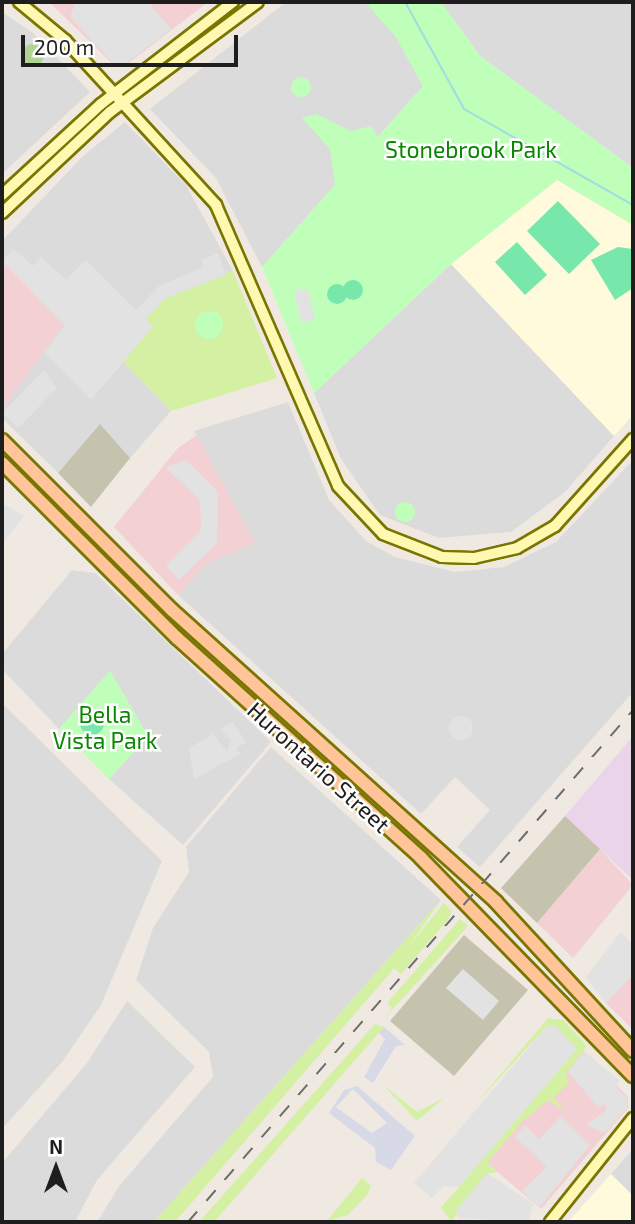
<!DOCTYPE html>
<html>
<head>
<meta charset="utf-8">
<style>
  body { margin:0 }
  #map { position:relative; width:635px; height:1224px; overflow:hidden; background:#f0e9e2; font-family:"Exo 2",sans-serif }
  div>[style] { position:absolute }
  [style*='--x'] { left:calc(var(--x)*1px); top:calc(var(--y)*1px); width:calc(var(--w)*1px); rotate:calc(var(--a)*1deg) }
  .residential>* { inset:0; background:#dcdbdb }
  .commercial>* { inset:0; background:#f3d0d3 }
  .industrial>* { inset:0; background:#ead4e9 }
  .education>* { inset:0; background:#fffadc }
  .construction>* { inset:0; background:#c5c2ad }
  .grass>* { inset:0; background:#d4f0a3 }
  .forest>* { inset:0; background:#afd493 }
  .round { border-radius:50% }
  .park>* { inset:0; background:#bfffba }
  .pitch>* { inset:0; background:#78e7ac }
  .parking>* { inset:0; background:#e2e2e2 }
  .plaza>* { inset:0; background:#d7d9e6 }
  .stream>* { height:2px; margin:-1px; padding:0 1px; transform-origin:1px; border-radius:1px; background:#9edde2 }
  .roads { filter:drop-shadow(2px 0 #797500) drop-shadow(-2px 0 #797500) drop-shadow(0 2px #797500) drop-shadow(0 -2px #797500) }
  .secondary>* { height:10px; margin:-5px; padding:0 5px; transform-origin:5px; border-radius:5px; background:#fff8b1 }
  .primary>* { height:12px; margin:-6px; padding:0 6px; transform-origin:6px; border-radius:6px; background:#ffc498 }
  .rail>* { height:2px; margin-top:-1px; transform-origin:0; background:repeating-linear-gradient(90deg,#6c6c6c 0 14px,transparent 0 28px) }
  span { translate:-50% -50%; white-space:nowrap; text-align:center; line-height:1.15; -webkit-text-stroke:5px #fff; paint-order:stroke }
  .park-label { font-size:23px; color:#098700 }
  .street-label { font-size:23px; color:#1e1e1e }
  .frame { position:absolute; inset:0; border:4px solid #1e1e1e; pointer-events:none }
  .north { position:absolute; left:21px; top:1133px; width:70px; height:70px; -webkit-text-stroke:5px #fff; paint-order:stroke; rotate:0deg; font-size:19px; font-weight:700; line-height:28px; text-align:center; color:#1e1e1e }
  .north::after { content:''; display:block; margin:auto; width:24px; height:32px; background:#1e1e1e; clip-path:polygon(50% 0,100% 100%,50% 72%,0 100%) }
  .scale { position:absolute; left:21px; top:35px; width:217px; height:32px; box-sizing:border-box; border:4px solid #1e1e1e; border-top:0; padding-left:9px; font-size:21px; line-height:24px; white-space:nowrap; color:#1e1e1e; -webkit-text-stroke:5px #fff; paint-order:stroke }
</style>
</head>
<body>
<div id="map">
  <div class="residential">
    <div style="clip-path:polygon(286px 2px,367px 2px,396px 37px,423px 86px,262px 267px,216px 178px,150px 109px)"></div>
    <div style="clip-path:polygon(441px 2px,633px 2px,633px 168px,480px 56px)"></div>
    <div style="clip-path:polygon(2px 12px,33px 33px,90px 92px,2px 174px)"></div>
    <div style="clip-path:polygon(125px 122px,186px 185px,233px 271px,166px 298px,153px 327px,121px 359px,171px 411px,130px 458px,100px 425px,58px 473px,2px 418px,2px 409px,63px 325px,2px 260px,2px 241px,83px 156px)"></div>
    <div style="clip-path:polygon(451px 264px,614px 436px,565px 492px,511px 532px,439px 538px,380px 515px,341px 459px,314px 393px)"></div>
    <div style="clip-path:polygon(288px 402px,329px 500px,366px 541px,395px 557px,455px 572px,504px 567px,556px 542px,633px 460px,633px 692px,480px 867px,457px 847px,490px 810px,455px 777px,421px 814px,178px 595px,207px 563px,255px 543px,194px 431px)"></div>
    <div style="clip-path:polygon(72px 570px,95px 573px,271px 742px,183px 845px,109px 779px,148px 736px,110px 671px,59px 729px,2px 669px,2px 654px)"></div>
    <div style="clip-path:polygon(2px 703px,162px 861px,101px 1005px,62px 1062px,2px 1129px)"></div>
    <div style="clip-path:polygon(271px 747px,441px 900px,154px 1222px,97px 1222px,120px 1185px,213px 1077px,209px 1052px,136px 980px,153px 928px,189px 872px,186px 847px)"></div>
    <div style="clip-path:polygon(127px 1001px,195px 1067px,97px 1180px,75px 1222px,2px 1222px,2px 1163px,87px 1063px)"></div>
    <div style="clip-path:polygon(633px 1149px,633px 1196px,611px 1174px)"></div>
  </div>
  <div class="commercial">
    <div style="clip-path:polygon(49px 2px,208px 2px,126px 65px,114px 65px)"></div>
    <div style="clip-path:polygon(2px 260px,63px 325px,2px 409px)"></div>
    <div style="clip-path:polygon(197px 435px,255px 543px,207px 563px,178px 595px,114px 527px,178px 448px)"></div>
    <div style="clip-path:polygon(600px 849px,633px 885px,573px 958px,537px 923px)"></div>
    <div style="clip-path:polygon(633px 974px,633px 1030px,606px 1003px)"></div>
    <div style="clip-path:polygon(581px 1048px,628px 1097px,628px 1108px,541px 1209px,487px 1163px)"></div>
  </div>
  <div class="industrial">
    <div style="clip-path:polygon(633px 736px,633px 880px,565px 816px)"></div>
  </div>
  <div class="education">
    <div style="clip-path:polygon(557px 180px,633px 225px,633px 415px,614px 436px,451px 264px)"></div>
    <div style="clip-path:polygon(611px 1174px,633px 1196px,633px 1222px,568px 1222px)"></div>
  </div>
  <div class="construction">
    <div style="clip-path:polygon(100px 424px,130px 458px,91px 507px,58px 473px)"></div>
    <div style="clip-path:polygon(565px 816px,600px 849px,537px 923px,501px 888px)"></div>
    <div style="clip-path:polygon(464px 935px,528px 990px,454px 1076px,390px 1021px)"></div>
  </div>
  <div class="grass">
    <div style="clip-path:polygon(233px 271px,277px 378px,171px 411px,121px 359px,153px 327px,145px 319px,166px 298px)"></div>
    <div style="clip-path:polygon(441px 900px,391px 972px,175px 1222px,154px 1222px)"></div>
    <div style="clip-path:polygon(444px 903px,452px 911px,447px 921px,401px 974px,392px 967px)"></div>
    <div style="clip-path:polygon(460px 919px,468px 926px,384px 1019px,392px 1008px,387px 1003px)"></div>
    <div style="clip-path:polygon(548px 1018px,563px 1020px,587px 1046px,565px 1075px,570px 1081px,554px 1098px,566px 1111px,548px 1100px,522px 1122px,487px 1163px,497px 1172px,487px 1174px,451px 1222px,441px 1207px,459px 1187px,547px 1026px,474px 1106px)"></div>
    <div style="clip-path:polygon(375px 1024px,384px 1027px,214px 1222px,199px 1222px)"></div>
    <div style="clip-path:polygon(382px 1084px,417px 1112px,444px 1098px,417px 1121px)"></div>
    <div style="clip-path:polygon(362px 1178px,371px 1186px,368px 1194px,348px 1215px,327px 1221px)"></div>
  </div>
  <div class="forest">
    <div class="round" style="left:22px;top:44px;width:22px;height:22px"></div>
  </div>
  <div class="park">
    <div style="clip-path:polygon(365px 2px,441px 2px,480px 56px,633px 168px,633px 225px,557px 180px,451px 264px,314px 393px,262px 267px,335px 185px,330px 149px,302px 118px,316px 114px,351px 131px,371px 126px,378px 137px,423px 86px,396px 37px)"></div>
    <div class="round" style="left:291px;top:77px;width:20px;height:20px"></div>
    <div class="round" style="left:195px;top:311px;width:28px;height:28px"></div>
    <div class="round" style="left:395px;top:502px;width:20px;height:20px"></div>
    <div style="clip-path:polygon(110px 671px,148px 736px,109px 779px,59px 729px)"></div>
  </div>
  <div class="pitch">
    <div style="clip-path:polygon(558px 201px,600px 244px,569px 274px,527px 231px)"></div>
    <div style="clip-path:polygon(517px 242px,547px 275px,525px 295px,495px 262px)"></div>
    <div style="clip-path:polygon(618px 247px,633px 249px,633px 288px,615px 300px,591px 260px)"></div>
    <div class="round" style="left:343px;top:280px;width:20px;height:20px"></div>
    <div class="round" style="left:327px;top:284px;width:20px;height:20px"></div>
    <div class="round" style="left:80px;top:711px;width:24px;height:24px"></div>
  </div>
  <div class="parking">
    <div style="clip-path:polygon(76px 2px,148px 2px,171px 29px,125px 64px,114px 64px,70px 17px)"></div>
    <div style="clip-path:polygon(14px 249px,33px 266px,41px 257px,66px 280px,86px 260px,136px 310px,159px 286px,203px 267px,202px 260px,218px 253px,226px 275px,166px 298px,146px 319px,153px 327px,91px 400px,45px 353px,65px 325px,2px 261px)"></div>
    <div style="clip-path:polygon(308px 289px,315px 320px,301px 322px,294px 291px)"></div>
    <div style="clip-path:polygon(44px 370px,57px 388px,18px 428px,2px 413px)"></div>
    <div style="clip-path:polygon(186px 460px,218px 492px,217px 543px,179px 580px,166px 565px,201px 530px,200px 500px,165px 467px)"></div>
    <div style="clip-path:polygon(2px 503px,24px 516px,2px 544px)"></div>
    <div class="round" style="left:449px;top:716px;width:24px;height:24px"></div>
    <div style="clip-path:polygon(233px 722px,246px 742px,237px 748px,240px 754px,194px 779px,189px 748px,213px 734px,227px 751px,231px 740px,220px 729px)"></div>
    <div style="clip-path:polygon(621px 932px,633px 944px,633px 974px,606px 1003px,586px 977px)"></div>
    <div style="clip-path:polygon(463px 969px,499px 1001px,483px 1020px,446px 988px)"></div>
    <div style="clip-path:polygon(547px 1026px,555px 1026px,577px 1049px,459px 1187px,443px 1186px,432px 1198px,414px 1183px)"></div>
    <div style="clip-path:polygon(584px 1051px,620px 1081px,616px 1087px,627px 1098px,627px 1108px,605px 1133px,586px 1125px,606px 1110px,604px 1102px,599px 1108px,568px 1072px)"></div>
    <div style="clip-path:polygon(561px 1116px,590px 1145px,539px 1208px,522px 1191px,547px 1167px,515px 1137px,525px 1125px,539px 1139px)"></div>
    <div style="clip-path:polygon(487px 1173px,533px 1204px,529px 1222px,458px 1218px,456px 1211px)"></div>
  </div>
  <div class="plaza">
    <div style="clip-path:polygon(384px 1027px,405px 1045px,396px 1046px,373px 1083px,364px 1077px,385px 1039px,379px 1033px)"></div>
    <div style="clip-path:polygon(evenodd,357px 1086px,415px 1136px,391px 1170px,376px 1162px,375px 1148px,329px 1113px,344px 1090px,357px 1086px,353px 1089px,387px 1123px,372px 1133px,336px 1107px,353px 1089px)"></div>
  </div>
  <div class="stream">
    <div style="--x:405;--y:2;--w:122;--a:61.1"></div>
    <div style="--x:464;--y:109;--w:194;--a:29.6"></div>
  </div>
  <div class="roads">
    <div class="secondary">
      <div style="--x:19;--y:2;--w:60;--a:39.6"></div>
      <div style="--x:65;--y:40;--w:224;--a:47.5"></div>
      <div style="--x:216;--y:205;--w:306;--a:66.5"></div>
      <div style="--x:338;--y:486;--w:66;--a:46.8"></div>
      <div style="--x:383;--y:534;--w:63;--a:21.3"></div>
      <div style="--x:442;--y:557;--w:32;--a:2"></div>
      <div style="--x:474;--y:558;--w:44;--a:-13.1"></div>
      <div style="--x:517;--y:548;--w:44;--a:-30.1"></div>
      <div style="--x:555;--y:526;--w:117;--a:-48.1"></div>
      <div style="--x:2;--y:195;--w:134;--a:-42.6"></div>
      <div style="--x:101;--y:104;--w:167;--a:-37.7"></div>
      <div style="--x:2;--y:213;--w:148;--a:-43.1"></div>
      <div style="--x:110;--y:112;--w:184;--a:-36.6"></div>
      <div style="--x:550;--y:1222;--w:133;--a:-51.4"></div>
    </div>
    <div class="primary">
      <div style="--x:2;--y:440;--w:240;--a:45"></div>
      <div style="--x:172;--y:610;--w:436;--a:42"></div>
      <div style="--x:496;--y:902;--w:202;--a:47.4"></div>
      <div style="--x:2;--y:463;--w:247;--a:45"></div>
      <div style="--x:177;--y:638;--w:329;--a:42"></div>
      <div style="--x:421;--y:858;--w:304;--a:45.8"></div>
    </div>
  </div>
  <div class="rail">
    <div style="--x:188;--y:1222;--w:678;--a:-49"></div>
  </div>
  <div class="park-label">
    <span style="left:471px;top:149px">Stonebrook Park</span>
    <span style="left:105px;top:727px">Bella<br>Vista Park</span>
  </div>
  <div class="street-label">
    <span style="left:319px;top:767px;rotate:42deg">Hurontario Street</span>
  </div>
  <div class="frame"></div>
  <div class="north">N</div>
  <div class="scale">200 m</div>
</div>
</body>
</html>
